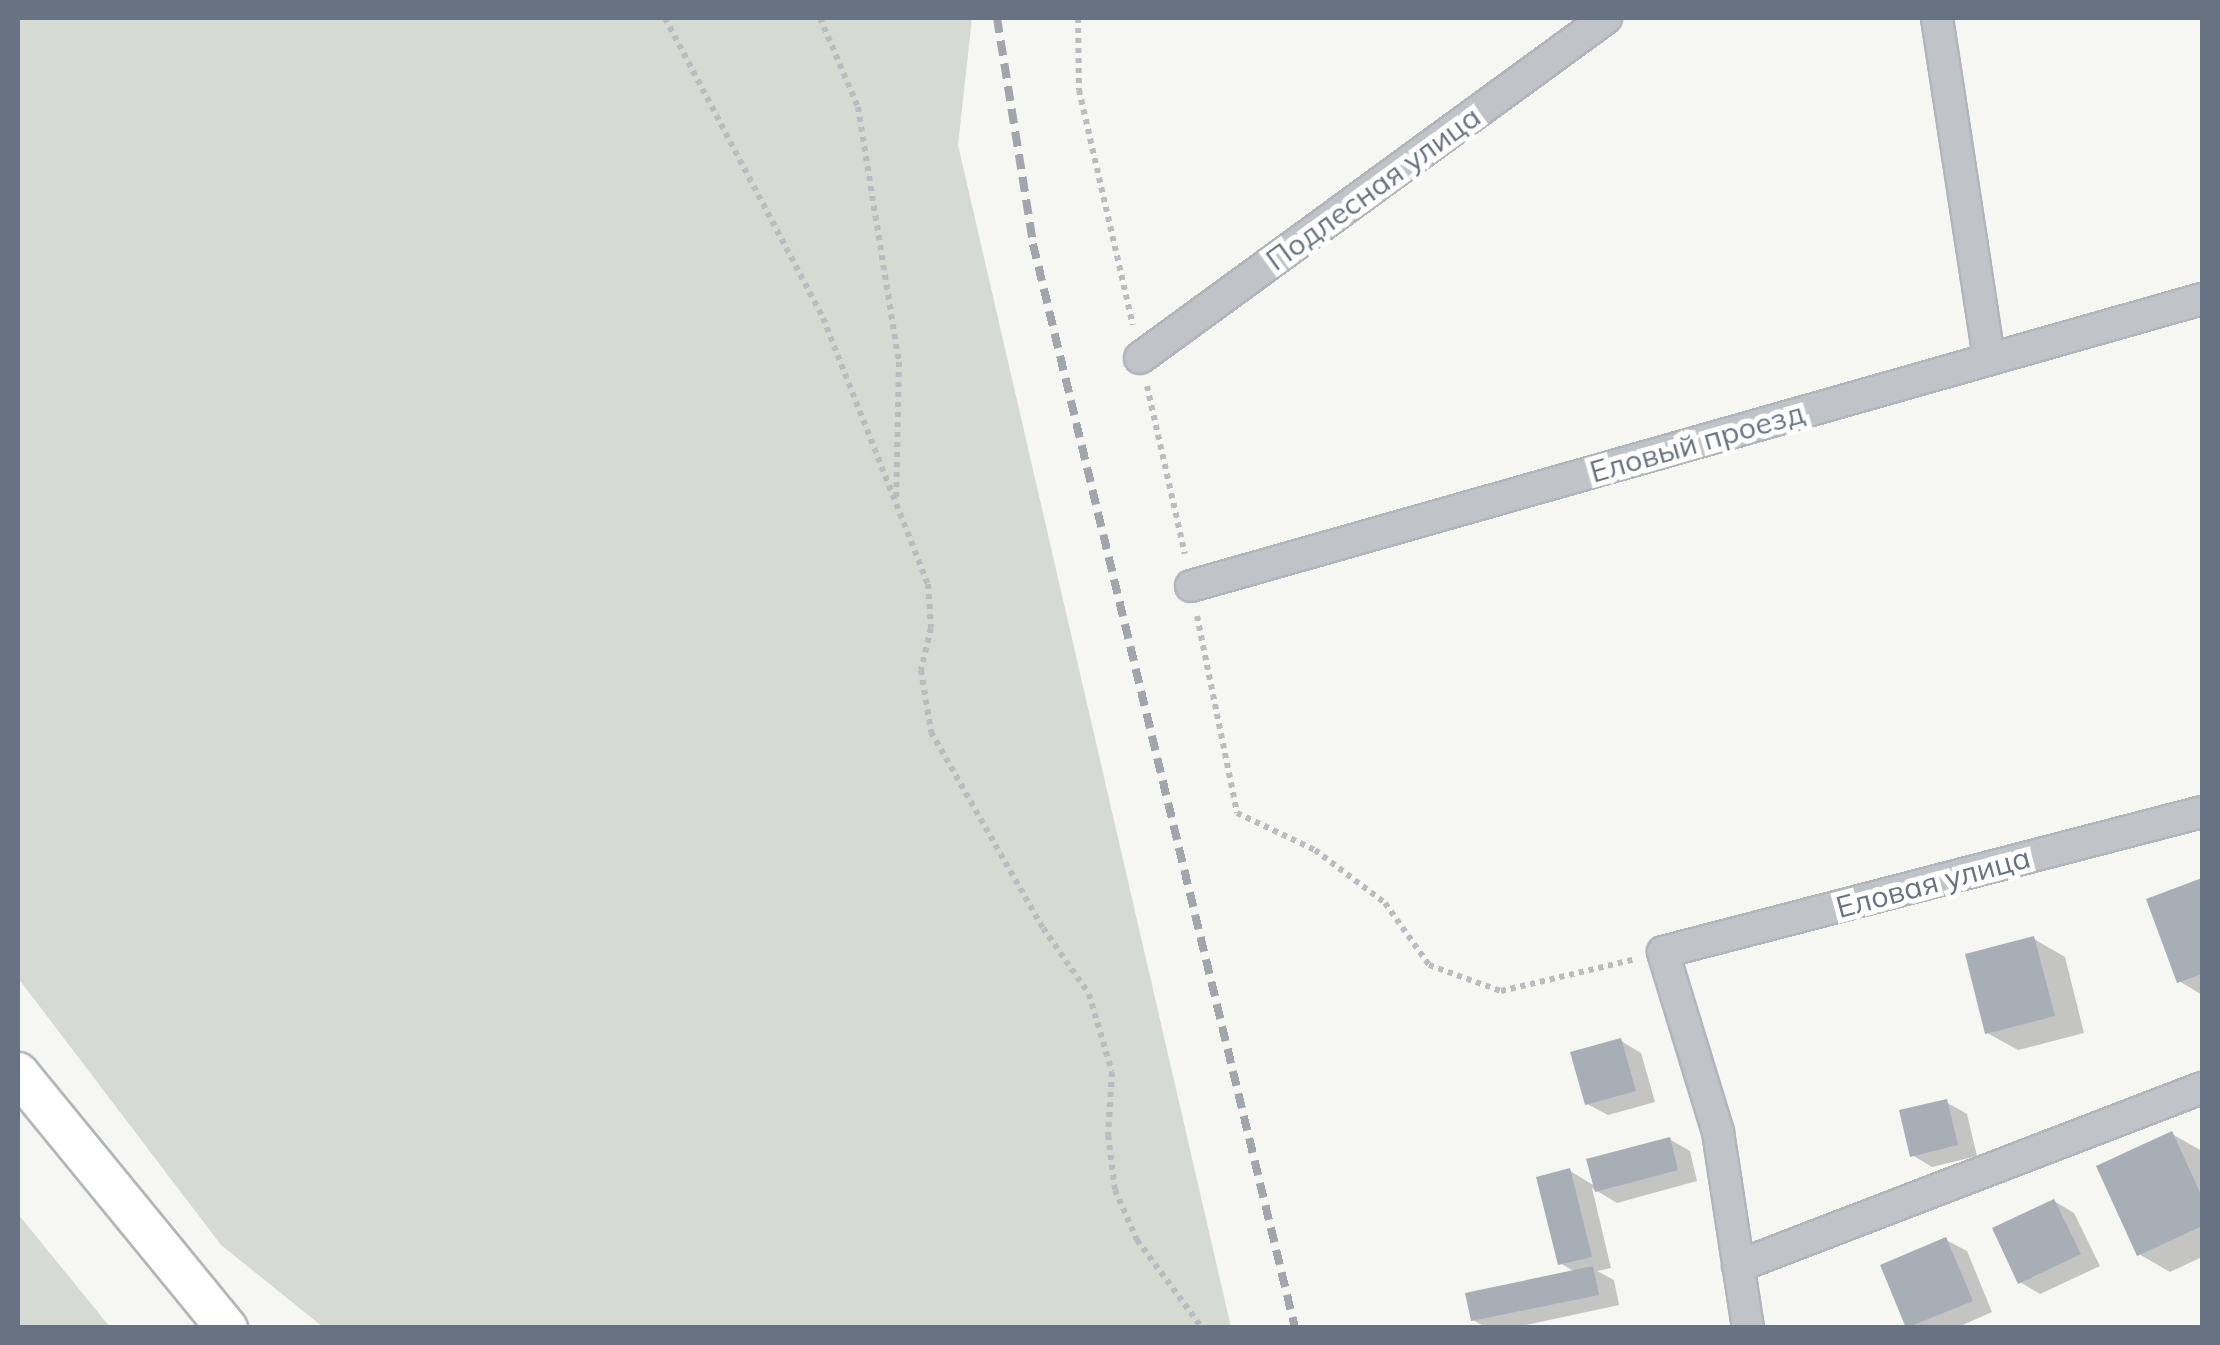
<!DOCTYPE html>
<html>
<head>
<meta charset="utf-8">
<style>
  body { margin:0 }
  #map { position:relative; width:2220px; height:1345px; overflow:hidden; background:#f6f6f3; font-family:Mulish,sans-serif }
  div>[style] { position:absolute }
  [style*='--x'] { left:calc(var(--x)*1px); top:calc(var(--y)*1px); width:calc(var(--w)*1px); rotate:calc(var(--a)*1deg) }
  .green>* { inset:0; background:#d5dbd3 }
  .shadow>* { inset:0; background:#0003 }
  .building>* { inset:0; background:#a8aeb5 }
  .path>* { height:6px; margin-top:-3px; transform-origin:0; background:repeating-linear-gradient(90deg,#babcbf 0 5px,transparent 0 10px) }
  .roads { filter:drop-shadow(2px 0 #b2b6bb) drop-shadow(-2px 0 #b2b6bb) drop-shadow(0 2px #b2b6bb) drop-shadow(0 -2px #b2b6bb) }
  .street>* { height:30px; margin:-15px; padding:0 15px; transform-origin:15px; border-radius:15px; background:#c0c3c7 }
  .secondary>* { height:40px; margin:-20px; padding:0 20px; transform-origin:20px; border-radius:20px; background:#fff }
  .rail>* { height:8px; margin-top:-4px; transform-origin:0; background:repeating-linear-gradient(90deg,#a1a6ac 0 15px,transparent 0 23px) }
  span { translate:-50% -50%; white-space:nowrap; text-align:center; line-height:1.15; -webkit-text-stroke:10px #fff; paint-order:stroke }
  .street-label { font-size:30px; color:#677382 }
  .frame { position:absolute; inset:0; border:20px solid #677382; pointer-events:none }
</style>
</head>
<body>
<div id="map">
  <div class="green">
    <div style="clip-path:polygon(24px 18px,972px 18px,958px 145px,1231px 1327px,323px 1327px,221px 1245px,18px 978px,18px 22px)"></div>
    <div style="clip-path:polygon(18px 1214px,110px 1327px,18px 1327px)"></div>
  </div>
  <div class="shadow">
    <div style="clip-path:polygon(2202px 881px,2202px 995px,2179px 981px,2150px 900px)"></div>
    <div style="clip-path:polygon(2034px 939px,2065px 957px,2084px 1033px,2018px 1050px,1987px 1033px)"></div>
    <div style="clip-path:polygon(1621px 1041px,1641px 1053px,1655px 1102px,1608px 1115px,1587px 1104px)"></div>
    <div style="clip-path:polygon(1946px 1102px,1967px 1114px,1977px 1156px,1932px 1167px,1912px 1155px)"></div>
    <div style="clip-path:polygon(2172px 1134px,2202px 1151px,2202px 1257px,2170px 1272px,2139px 1254px)"></div>
    <div style="clip-path:polygon(1669px 1139px,1690px 1151px,1697px 1181px,1617px 1203px,1592px 1188px,1611px 1268px,1597px 1271px,1614px 1280px,1619px 1305px,1512px 1328px,1487px 1328px,1473px 1320px,1575px 1272px,1560px 1263px,1570px 1171px,1595px 1186px)"></div>
    <div style="clip-path:polygon(2054px 1201px,2074px 1213px,2100px 1266px,2040px 1294px,2020px 1282px)"></div>
    <div style="clip-path:polygon(1946px 1240px,1967px 1251px,1992px 1312px,1956px 1328px,1910px 1328px,1884px 1266px)"></div>
  </div>
  <div class="building">
    <div style="clip-path:polygon(2202px 878px,2202px 974px,2177px 983px,2146px 899px)"></div>
    <div style="clip-path:polygon(2034px 936px,2055px 1016px,1985px 1034px,1965px 954px)"></div>
    <div style="clip-path:polygon(1621px 1038px,1636px 1091px,1585px 1105px,1570px 1052px)"></div>
    <div style="clip-path:polygon(1947px 1099px,1958px 1145px,1910px 1157px,1899px 1110px)"></div>
    <div style="clip-path:polygon(2172px 1131px,2202px 1197px,2202px 1226px,2137px 1256px,2096px 1166px)"></div>
    <div style="clip-path:polygon(1670px 1137px,1678px 1170px,1595px 1192px,1586px 1159px)"></div>
    <div style="clip-path:polygon(1570px 1168px,1592px 1257px,1558px 1265px,1536px 1177px)"></div>
    <div style="clip-path:polygon(2054px 1199px,2081px 1254px,2018px 1284px,1992px 1228px)"></div>
    <div style="clip-path:polygon(1946px 1237px,1973px 1301px,1906px 1328px,1880px 1265px)"></div>
    <div style="clip-path:polygon(1593px 1266px,1599px 1295px,1471px 1321px,1465px 1293px)"></div>
  </div>
  <div class="path">
    <div style="--x:665;--y:18;--w:339;--a:62.2"></div>
    <div style="--x:823;--y:318;--w:286;--a:68.5"></div>
    <div style="--x:928;--y:584;--w:44;--a:86.1"></div>
    <div style="--x:931;--y:628;--w:43;--a:103.4"></div>
    <div style="--x:921;--y:670;--w:63;--a:80.8"></div>
    <div style="--x:931;--y:732;--w:226;--a:60.3"></div>
    <div style="--x:1043;--y:928;--w:80;--a:55.1"></div>
    <div style="--x:1089;--y:994;--w:81;--a:73.6"></div>
    <div style="--x:1112;--y:1072;--w:63;--a:93.6"></div>
    <div style="--x:1108;--y:1135;--w:55;--a:82.7"></div>
    <div style="--x:1115;--y:1190;--w:55;--a:66.3"></div>
    <div style="--x:1137;--y:1240;--w:109;--a:53.5"></div>
    <div style="--x:820;--y:18;--w:97;--a:66.9"></div>
    <div style="--x:858;--y:107;--w:258;--a:80.9"></div>
    <div style="--x:899;--y:362;--w:140;--a:91.2"></div>
    <div style="--x:1078;--y:18;--w:72;--a:89.2"></div>
    <div style="--x:1079;--y:90;--w:241;--a:77.1"></div>
    <div style="--x:1147;--y:386;--w:172;--a:77.3"></div>
    <div style="--x:1197;--y:616;--w:201;--a:78.5"></div>
    <div style="--x:1237;--y:813;--w:86;--a:25.4"></div>
    <div style="--x:1315;--y:850;--w:88;--a:37.1"></div>
    <div style="--x:1385;--y:903;--w:76;--a:54.6"></div>
    <div style="--x:1429;--y:965;--w:77;--a:19.9"></div>
    <div style="--x:1501;--y:991;--w:135;--a:-13.3"></div>
  </div>
  <div class="roads">
    <div class="street">
      <div style="--x:1937;--y:18;--w:345;--a:81.3"></div>
      <div style="--x:1140;--y:358;--w:577;--a:-36.12"></div>
      <div style="--x:1191;--y:586;--w:1051;--a:-15.85"></div>
      <div style="--x:1738;--y:1266;--w:497;--a:-21"></div>
      <div style="--x:1748;--y:1328;--w:198;--a:-98.7"></div>
      <div style="--x:1718;--y:1132;--w:188;--a:-107"></div>
      <div style="--x:1663;--y:952;--w:557;--a:-14.56"></div>
    </div>
    <div class="secondary">
      <div style="--x:18;--y:1073;--w:330;--a:50.7"></div>
    </div>
  </div>
  <div class="rail">
    <div style="--x:997;--y:18;--w:229;--a:80.9"></div>
    <div style="--x:1033;--y:244;--w:1115;--a:76.41"></div>
  </div>
  <div class="street-label">
    <span style="left:1373px;top:188px;rotate:-36deg">Подлесная улица</span>
    <span style="left:1697px;top:442px;rotate:-16deg">Еловый проезд</span>
    <span style="left:1933px;top:882px;rotate:-15deg">Еловая улица</span>
  </div>
  <div class="frame"></div>
</div>
</body>
</html>
